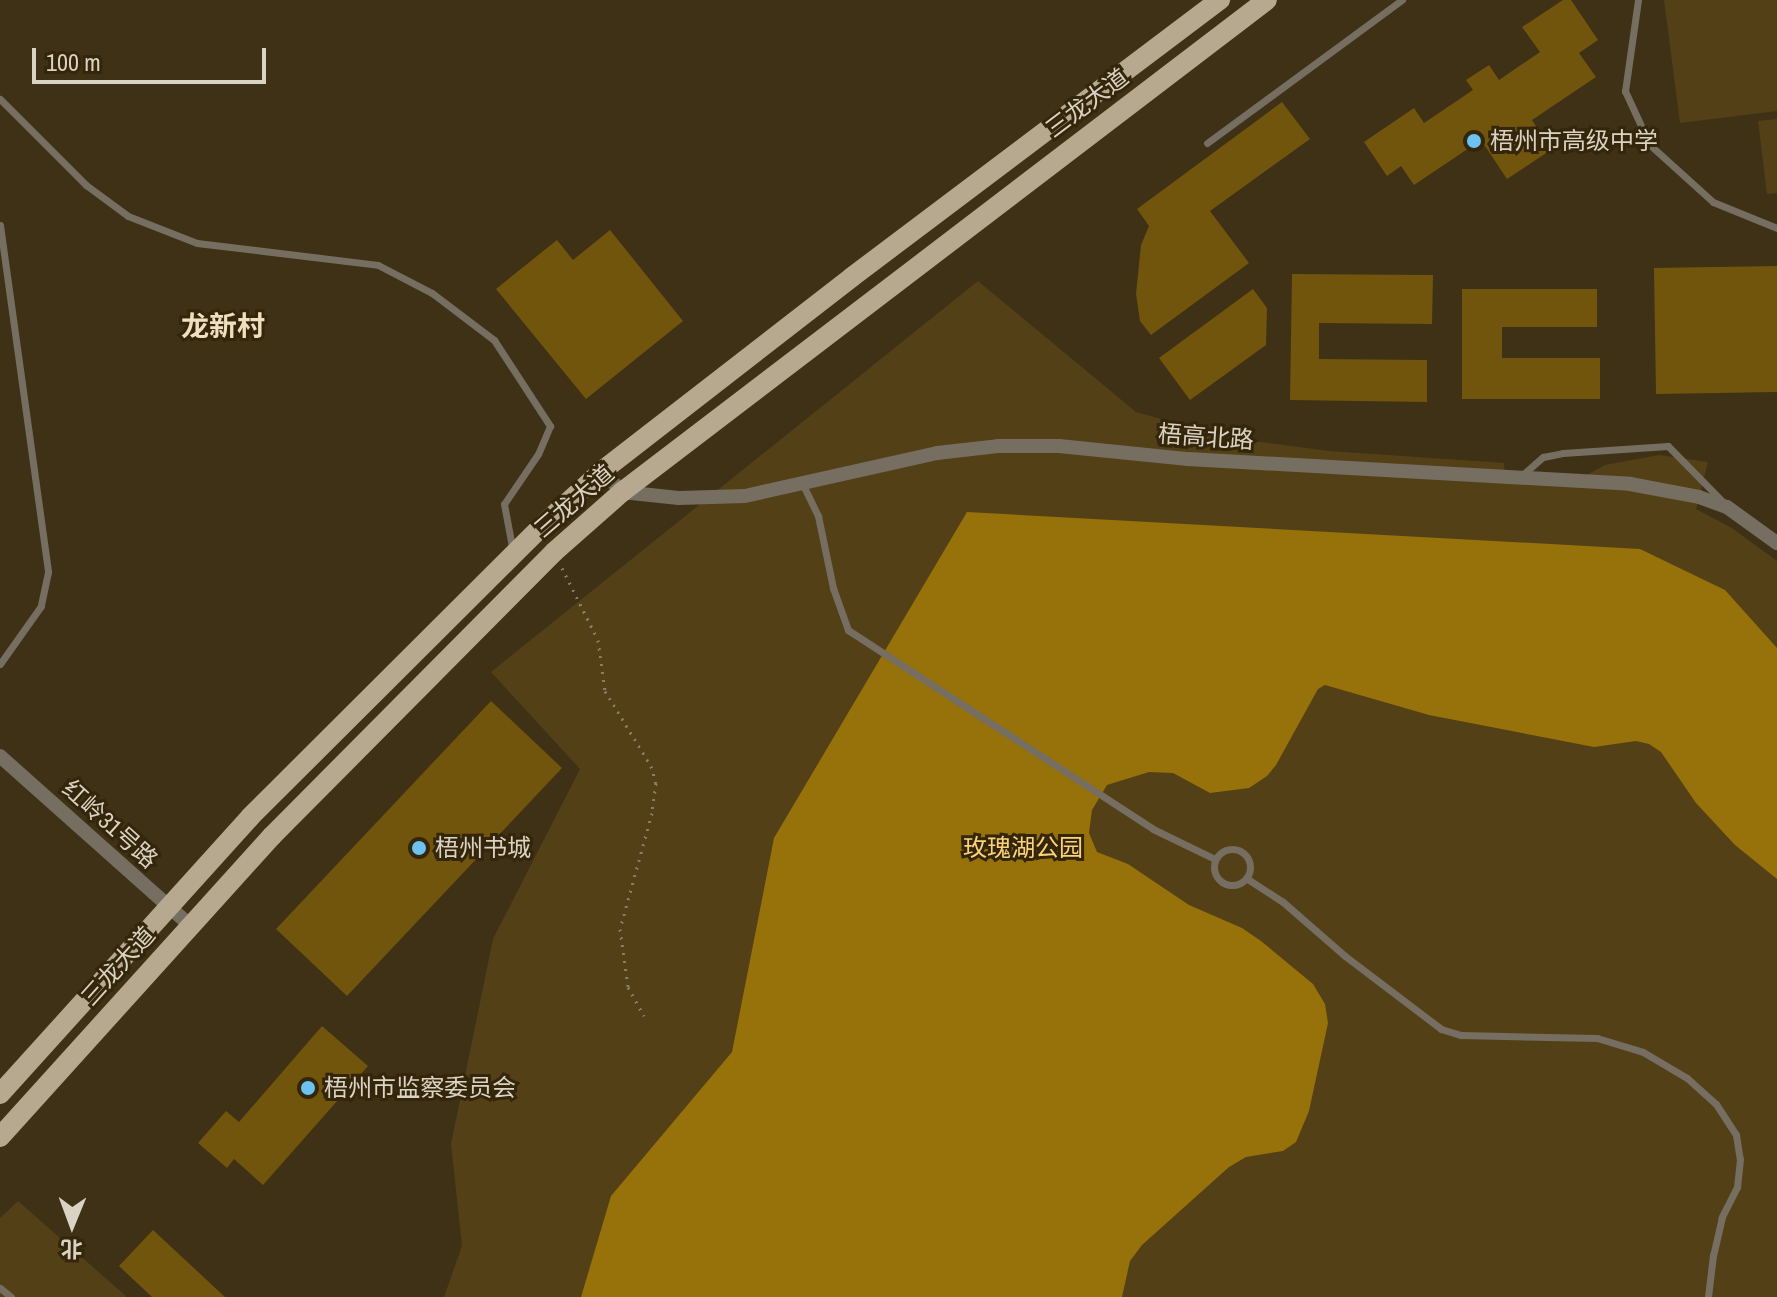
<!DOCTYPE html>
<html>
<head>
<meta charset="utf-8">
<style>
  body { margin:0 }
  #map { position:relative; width:1777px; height:1297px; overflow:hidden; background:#3e3115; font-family:"Archivo Narrow","Noto Sans SC",sans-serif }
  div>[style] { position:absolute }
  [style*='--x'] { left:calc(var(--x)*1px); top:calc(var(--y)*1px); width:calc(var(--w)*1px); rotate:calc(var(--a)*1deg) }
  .green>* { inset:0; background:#534016 }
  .water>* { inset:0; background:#977109 }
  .building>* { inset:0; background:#72550c }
  .path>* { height:3px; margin-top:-1.5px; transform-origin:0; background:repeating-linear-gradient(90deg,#897e68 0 2px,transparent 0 8px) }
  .service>* { height:7px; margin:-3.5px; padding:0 3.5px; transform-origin:3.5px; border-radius:3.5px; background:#756e61 }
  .service>.ring { margin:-3.5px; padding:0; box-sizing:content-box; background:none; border:7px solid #756e61; border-radius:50% }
  .minor>* { height:14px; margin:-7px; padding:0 7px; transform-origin:7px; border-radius:7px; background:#756e61 }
  .primary>* { height:20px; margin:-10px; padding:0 10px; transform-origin:10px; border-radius:10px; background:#b6a98f }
  .dots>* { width:22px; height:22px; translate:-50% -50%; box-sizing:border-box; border:4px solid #33260a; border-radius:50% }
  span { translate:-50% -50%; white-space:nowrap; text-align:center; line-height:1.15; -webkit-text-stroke:6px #33260a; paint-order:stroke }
  .street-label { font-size:24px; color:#dad2c2 }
  .poi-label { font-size:24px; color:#dad2c2 }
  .left { translate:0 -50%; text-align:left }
  .park-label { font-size:24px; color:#fcd27b }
  .quarter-label { font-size:28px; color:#efdfbf; font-weight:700 }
  .north { position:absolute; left:32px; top:1185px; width:80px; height:80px; -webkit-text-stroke:6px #33260a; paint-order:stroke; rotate:181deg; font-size:22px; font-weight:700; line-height:32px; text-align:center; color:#dad2c2 }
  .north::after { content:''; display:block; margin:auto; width:28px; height:36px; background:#dad2c2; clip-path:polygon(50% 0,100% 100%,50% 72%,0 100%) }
  .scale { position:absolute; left:32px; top:48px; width:234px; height:36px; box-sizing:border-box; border:4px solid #dad2c2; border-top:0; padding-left:10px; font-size:24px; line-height:28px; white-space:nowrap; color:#dad2c2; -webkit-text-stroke:6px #33260a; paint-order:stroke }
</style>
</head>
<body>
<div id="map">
  <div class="green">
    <div style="clip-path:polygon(1664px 0,1777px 0,1777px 111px,1680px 123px)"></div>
    <div style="clip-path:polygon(1777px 119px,1777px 193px,1767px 194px,1758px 121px)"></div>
    <div style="clip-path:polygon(978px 281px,1136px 412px,1230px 438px,1330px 451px,1504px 463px,1505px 482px,1568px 485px,1605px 465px,1659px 455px,1708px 462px,1696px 509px,1732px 528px,1777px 561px,1777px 1297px,444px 1297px,462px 1246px,451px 1144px,493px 939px,580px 769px,491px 672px)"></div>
    <div style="clip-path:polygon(18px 1201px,127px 1297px,0 1297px,0 1218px)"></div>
  </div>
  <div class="water">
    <div style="clip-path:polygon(967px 512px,1640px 549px,1725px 590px,1777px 648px,1777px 879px,1735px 845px,1696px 803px,1661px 752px,1649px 744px,1636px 741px,1594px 747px,1429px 715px,1325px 685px,1318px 689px,1276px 765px,1267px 776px,1249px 788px,1210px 793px,1173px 773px,1149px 772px,1107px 785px,1092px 810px,1089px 833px,1097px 852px,1128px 864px,1189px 905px,1242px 928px,1261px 941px,1313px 984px,1325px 1004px,1328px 1023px,1309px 1111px,1296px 1142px,1283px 1151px,1246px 1157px,1229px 1167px,1142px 1245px,1130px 1261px,1122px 1297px,581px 1297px,611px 1196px,732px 1052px,774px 838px)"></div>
  </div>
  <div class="building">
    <div style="clip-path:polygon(1563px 0,1571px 0,1598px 40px,1579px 53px,1596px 77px,1532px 120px,1551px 150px,1507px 179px,1481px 140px,1414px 185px,1401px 166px,1387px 176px,1364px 142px,1414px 108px,1424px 123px,1473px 90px,1466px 80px,1489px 65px,1499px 80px,1540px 52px,1522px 27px)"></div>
    <div style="clip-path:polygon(1282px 102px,1310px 139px,1210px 211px,1249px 263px,1151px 335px,1140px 321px,1136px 294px,1141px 245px,1149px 226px,1137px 209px)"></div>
    <div style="clip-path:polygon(610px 230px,683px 321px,586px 399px,496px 289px,557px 240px,573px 260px)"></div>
    <div style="clip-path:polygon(1777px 266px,1777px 392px,1656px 394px,1654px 268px)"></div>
    <div style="clip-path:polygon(1292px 274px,1433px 275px,1432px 324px,1319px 323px,1319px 359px,1427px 360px,1427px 402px,1290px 400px)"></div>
    <div style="clip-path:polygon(1253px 289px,1267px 308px,1266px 345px,1190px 400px,1159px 358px)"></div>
    <div style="clip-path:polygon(1462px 289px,1597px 289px,1597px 327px,1502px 327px,1502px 358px,1600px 358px,1600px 399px,1462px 399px)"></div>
    <div style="clip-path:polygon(491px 701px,562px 768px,347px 996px,276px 929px)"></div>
    <div style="clip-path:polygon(322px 1026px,368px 1066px,263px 1185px,234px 1159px,227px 1168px,198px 1143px,226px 1111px,239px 1122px)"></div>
    <div style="clip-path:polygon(153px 1230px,225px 1297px,152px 1297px,119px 1266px)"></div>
  </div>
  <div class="path">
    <div style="--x:562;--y:568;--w:80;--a:63.4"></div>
    <div style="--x:598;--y:640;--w:51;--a:82.2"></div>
    <div style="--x:605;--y:691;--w:88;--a:58.5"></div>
    <div style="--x:651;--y:766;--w:18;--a:74"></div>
    <div style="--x:656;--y:783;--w:30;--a:98"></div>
    <div style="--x:652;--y:813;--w:120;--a:105.4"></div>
    <div style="--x:620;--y:929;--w:59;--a:82.1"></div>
    <div style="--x:628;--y:987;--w:33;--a:61"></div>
  </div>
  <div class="service">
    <div style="--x:1638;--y:0;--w:92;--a:98.1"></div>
    <div style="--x:1625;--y:91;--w:60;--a:65.2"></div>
    <div style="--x:1650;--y:145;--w:85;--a:42.1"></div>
    <div style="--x:1713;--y:202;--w:69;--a:22.1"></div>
    <div style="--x:0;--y:99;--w:122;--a:45"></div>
    <div style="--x:86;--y:185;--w:52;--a:36.4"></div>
    <div style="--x:128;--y:216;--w:74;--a:21.4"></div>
    <div style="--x:197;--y:243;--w:182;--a:6.9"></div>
    <div style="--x:378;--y:265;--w:61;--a:27.4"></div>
    <div style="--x:432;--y:293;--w:78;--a:37.2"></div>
    <div style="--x:494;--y:340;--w:103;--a:56.9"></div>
    <div style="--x:550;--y:426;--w:30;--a:113"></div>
    <div style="--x:538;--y:454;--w:60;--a:124.2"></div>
    <div style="--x:504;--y:504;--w:49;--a:79.4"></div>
    <div style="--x:1207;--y:143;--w:242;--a:-36.3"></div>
    <div style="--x:0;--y:225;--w:350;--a:82.1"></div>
    <div style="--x:48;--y:572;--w:35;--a:102"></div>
    <div style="--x:41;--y:606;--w:71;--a:125.3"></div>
    <div style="--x:1521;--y:476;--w:29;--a:-41"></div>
    <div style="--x:1543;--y:457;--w:20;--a:-11"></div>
    <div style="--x:1563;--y:453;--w:105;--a:-3.8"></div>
    <div style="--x:1668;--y:446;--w:78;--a:45.5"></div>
    <div style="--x:802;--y:483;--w:37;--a:64"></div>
    <div style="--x:818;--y:516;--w:74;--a:78.2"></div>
    <div style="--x:833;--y:588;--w:45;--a:70.3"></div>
    <div style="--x:848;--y:630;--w:364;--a:33.1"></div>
    <div style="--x:1153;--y:829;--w:69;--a:25.8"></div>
    <div class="ring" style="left:1214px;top:849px;width:29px;height:29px"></div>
    <div style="--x:1246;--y:878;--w:44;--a:33"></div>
    <div style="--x:1283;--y:902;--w:82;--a:41.1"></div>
    <div style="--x:1345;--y:956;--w:121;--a:37.2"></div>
    <div style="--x:1441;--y:1029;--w:21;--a:17"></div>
    <div style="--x:1461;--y:1035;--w:136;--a:1.3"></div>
    <div style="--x:1597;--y:1038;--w:48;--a:16.9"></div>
    <div style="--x:1643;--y:1052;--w:51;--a:30.6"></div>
    <div style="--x:1687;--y:1078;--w:39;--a:42"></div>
    <div style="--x:1716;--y:1104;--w:37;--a:57"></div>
    <div style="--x:1736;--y:1135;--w:24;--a:81"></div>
    <div style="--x:1740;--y:1159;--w:28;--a:96"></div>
    <div style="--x:1737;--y:1187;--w:34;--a:117"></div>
    <div style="--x:1722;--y:1217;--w:39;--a:103"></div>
    <div style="--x:1713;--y:1255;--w:42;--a:96.8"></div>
    <div style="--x:0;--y:1288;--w:14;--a:39"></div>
  </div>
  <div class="minor">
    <div style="--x:602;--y:471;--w:29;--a:46"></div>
    <div style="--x:622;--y:492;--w:57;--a:6"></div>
    <div style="--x:679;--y:498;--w:66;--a:-1.7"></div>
    <div style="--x:745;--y:496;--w:197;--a:-12.6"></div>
    <div style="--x:937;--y:453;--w:61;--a:-6.5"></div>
    <div style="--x:998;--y:446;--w:61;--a:0"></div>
    <div style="--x:1059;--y:446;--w:130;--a:5.8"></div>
    <div style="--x:1188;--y:459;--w:443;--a:3.2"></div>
    <div style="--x:1630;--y:484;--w:70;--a:10.7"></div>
    <div style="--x:1699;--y:497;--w:30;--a:20"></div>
    <div style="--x:1727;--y:507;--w:62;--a:35.8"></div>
    <div style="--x:0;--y:756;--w:254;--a:41.7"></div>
  </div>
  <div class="primary">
    <div style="--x:0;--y:1094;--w:373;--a:-47.9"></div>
    <div style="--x:250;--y:817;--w:415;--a:-44.9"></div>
    <div style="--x:544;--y:524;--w:79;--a:-42.4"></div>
    <div style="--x:602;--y:471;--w:316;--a:-37.8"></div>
    <div style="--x:852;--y:277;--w:461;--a:-37"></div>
    <div style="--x:0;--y:1137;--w:406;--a:-47.9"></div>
    <div style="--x:272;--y:836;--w:400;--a:-45.2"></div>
    <div style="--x:554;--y:552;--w:91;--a:-41.4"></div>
    <div style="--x:622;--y:492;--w:811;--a:-37.34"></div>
  </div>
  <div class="dots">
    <div style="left:1474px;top:141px;background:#6cc3f2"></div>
    <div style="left:419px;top:848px;background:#6cc3f2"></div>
    <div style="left:308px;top:1088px;background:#6cc3f2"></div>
  </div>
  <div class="street-label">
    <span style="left:1087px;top:103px;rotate:-37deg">三龙大道</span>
    <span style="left:1206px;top:437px;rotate:4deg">梧高北路</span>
    <span style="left:574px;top:501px;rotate:-41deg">三龙大道</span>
    <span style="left:110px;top:824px;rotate:42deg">红岭31号路</span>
    <span style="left:118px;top:966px;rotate:-48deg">三龙大道</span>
  </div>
  <div class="poi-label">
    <span class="left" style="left:1490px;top:141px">梧州市高级中学</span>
    <span class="left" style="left:435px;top:848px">梧州书城</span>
    <span class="left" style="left:324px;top:1088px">梧州市监察委员会</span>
  </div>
  <div class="park-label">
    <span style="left:1023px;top:848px">玫瑰湖公园</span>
  </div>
  <div class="quarter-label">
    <span style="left:223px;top:326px">龙新村</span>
  </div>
  <div class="north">北</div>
  <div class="scale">100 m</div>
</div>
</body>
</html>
